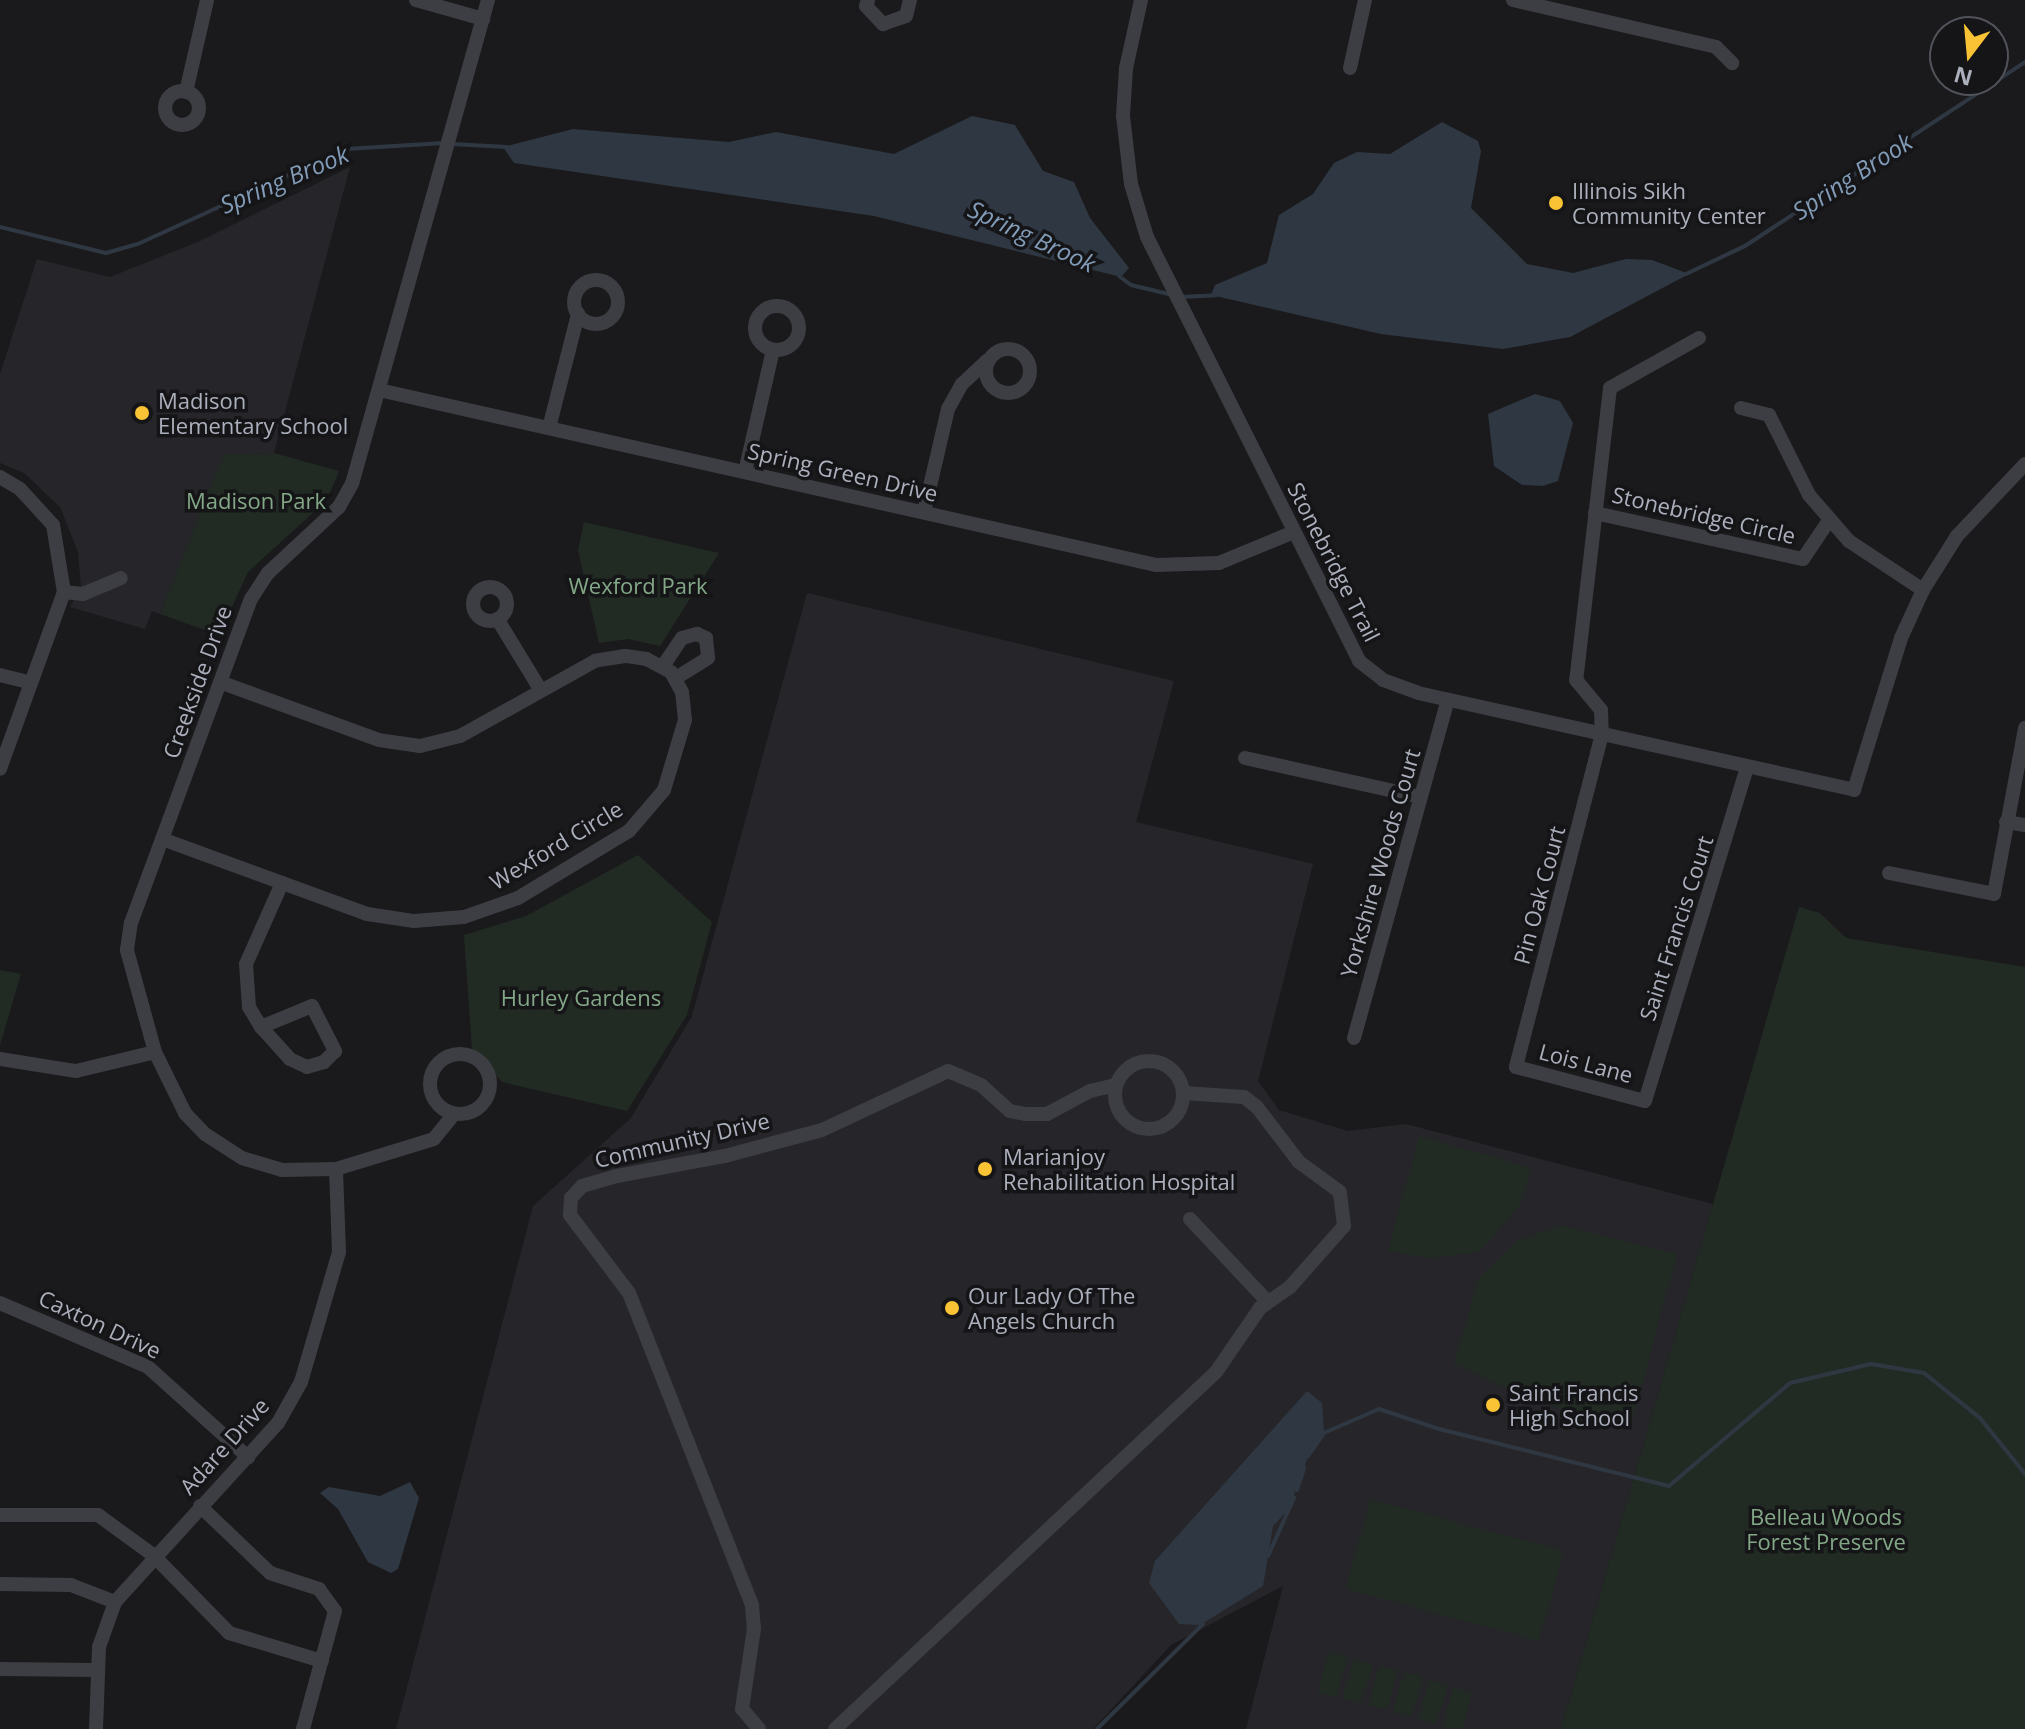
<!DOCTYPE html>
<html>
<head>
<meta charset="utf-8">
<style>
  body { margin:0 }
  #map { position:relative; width:2025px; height:1729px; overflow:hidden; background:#1a1a1c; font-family:"Open Sans",sans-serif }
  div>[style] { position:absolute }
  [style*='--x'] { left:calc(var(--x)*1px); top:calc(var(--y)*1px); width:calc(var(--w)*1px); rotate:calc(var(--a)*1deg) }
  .built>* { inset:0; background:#26262a }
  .green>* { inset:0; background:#212b23 }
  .water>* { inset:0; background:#2f3842 }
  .stream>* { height:4px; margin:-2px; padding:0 2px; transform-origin:2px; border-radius:2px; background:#2f3842 }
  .street>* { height:14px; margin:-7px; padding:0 7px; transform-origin:7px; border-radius:7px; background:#3d3d44 }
  .street>.ring { margin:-7px; padding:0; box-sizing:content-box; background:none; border:14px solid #3d3d44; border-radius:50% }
  .dots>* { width:22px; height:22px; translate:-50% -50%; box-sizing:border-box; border:4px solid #151518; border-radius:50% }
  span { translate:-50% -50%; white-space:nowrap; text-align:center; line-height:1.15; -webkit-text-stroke:7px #151518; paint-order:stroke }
  .poi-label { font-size:22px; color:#acb0bc }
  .left { translate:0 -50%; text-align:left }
  .street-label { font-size:22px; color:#acb0bc }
  .park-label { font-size:22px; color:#83a887 }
  .water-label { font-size:24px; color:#829cb8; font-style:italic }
  .north { position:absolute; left:1929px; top:16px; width:80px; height:80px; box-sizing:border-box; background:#151518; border:2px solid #51535a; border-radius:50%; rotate:196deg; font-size:22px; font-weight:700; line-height:32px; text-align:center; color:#acb0bc }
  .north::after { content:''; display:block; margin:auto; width:28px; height:36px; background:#f9c335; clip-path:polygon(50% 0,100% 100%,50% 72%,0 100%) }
</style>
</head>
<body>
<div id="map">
  <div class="built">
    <div style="clip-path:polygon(350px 167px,274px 453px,224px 455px,160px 614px,152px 611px,145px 629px,70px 607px,81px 587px,78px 552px,60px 507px,24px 473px,0 463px,0 374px,37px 259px,110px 277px,200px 241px)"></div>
    <div style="clip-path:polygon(807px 593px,1174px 681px,1136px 822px,1313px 864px,1258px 1081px,1279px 1110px,1348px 1131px,1406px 1124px,1713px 1204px,1561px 1729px,1246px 1729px,1283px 1586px,1171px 1645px,1093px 1729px,396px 1729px,533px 1206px,631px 1118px,692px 1016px)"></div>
  </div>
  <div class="green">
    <div style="clip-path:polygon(274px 453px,339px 471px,327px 500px,248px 572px,219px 635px,160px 614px,224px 454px)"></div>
    <div style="clip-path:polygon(584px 522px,719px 553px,660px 646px,628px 639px,599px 643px,578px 550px)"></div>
    <div style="clip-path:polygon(638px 855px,712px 922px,687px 1015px,627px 1111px,502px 1082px,472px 1049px,464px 935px,526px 916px)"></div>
    <div style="clip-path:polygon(1799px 907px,1820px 913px,1846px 938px,2025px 967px,2025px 1729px,1561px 1729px)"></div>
    <div style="clip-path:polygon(0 970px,21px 974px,0 1045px)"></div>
    <div style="clip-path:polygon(1419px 1136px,1532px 1168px,1520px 1205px,1480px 1252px,1429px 1258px,1388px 1251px)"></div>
    <div style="clip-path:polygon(1562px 1225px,1677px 1254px,1630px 1430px,1528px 1398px,1454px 1364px,1479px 1277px,1516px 1241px)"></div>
    <div style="clip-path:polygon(1370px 1499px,1564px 1551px,1539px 1641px,1346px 1589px)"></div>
    <div style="clip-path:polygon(1329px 1652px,1348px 1657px,1336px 1697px,1318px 1692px)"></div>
    <div style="clip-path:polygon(1354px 1659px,1373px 1664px,1361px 1704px,1343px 1698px)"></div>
    <div style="clip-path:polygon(1380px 1665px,1398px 1671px,1387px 1710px,1368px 1705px)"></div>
    <div style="clip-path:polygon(1404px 1672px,1423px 1677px,1412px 1717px,1393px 1712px)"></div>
    <div style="clip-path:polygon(1429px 1680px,1448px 1686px,1436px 1725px,1418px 1720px)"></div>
    <div style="clip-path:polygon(1454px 1687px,1472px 1693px,1462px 1729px,1442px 1727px)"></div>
  </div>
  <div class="water">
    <div style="clip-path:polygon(972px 116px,1015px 125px,1043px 171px,1074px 182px,1090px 218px,1129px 268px,1121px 277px,874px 216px,514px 163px,503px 147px,573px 129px,729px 142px,776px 132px,894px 154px)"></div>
    <div style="clip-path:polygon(1442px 122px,1478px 141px,1481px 151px,1471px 208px,1527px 264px,1573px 273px,1626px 259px,1652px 260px,1689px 274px,1570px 337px,1503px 349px,1381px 334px,1211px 295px,1215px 285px,1267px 263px,1279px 215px,1313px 194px,1334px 163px,1357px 152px,1390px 154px)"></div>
    <div style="clip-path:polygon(1535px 394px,1560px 401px,1573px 423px,1558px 481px,1543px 486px,1522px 485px,1494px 466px,1488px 414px)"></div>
    <div style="clip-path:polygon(1307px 1391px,1322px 1403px,1324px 1433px,1309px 1454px,1289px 1509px,1273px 1526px,1263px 1586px,1200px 1625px,1179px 1624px,1149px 1583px,1155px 1561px)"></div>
    <div style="clip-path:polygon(410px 1482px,419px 1498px,398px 1569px,391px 1573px,368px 1562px,338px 1509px,320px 1493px,329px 1487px,380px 1496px)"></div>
  </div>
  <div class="stream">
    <div style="--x:452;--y:144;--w:55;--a:3.1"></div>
    <div style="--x:0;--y:227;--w:109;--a:13.8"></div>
    <div style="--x:106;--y:253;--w:35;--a:-16"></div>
    <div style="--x:140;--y:243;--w:226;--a:-24.5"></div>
    <div style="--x:346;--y:149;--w:98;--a:-3.5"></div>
    <div style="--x:1686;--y:274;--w:65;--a:-25.4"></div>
    <div style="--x:1745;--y:246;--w:335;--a:-33.3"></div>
    <div style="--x:1119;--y:276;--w:15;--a:37"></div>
    <div style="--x:1131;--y:285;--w:43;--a:13.4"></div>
    <div style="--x:1181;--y:297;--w:35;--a:-3"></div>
    <div style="--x:1308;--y:1456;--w:28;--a:-55"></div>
    <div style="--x:1324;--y:1433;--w:60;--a:-23.6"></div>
    <div style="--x:1379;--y:1409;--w:63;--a:18.4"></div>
    <div style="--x:1439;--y:1429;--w:237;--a:13.9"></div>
    <div style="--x:1669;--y:1486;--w:159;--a:-40.4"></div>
    <div style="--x:1790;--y:1383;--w:83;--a:-13.2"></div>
    <div style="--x:1871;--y:1364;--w:54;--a:9.6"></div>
    <div style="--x:1924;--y:1373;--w:72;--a:38.8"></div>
    <div style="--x:1980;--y:1418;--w:72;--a:51.2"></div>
    <div style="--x:1297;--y:1490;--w:23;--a:-72"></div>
    <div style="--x:1268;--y:1556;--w:64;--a:-65.9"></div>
    <div style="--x:1097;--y:1729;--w:149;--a:-44.7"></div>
  </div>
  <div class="street">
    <div style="--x:416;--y:0;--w:70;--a:15.8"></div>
    <div style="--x:868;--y:0;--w:6;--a:108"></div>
    <div style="--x:866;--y:6;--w:25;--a:47"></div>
    <div style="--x:883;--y:24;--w:24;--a:-19"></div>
    <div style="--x:906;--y:16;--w:16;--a:-76"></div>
    <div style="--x:1141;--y:0;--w:70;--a:102.4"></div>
    <div style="--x:1126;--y:68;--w:48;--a:93.6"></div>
    <div style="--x:1123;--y:116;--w:68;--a:83.3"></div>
    <div style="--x:1131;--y:184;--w:55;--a:73.2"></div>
    <div style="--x:1147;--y:237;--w:474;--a:63.4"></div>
    <div style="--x:1359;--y:661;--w:31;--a:38"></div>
    <div style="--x:1383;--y:680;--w:37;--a:20"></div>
    <div style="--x:1418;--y:693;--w:447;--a:12.5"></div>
    <div style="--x:1854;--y:790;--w:159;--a:-72.8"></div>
    <div style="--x:1901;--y:638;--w:53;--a:-65.4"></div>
    <div style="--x:1923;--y:590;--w:64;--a:-57.8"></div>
    <div style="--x:1957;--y:536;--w:99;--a:-46.6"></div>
    <div style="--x:1513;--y:0;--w:208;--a:13"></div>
    <div style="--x:1716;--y:47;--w:23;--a:45"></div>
    <div style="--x:1350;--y:68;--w:70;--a:-77.6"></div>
    <div class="ring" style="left:165px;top:91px;width:20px;height:20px"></div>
    <div style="--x:186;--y:92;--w:94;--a:-77.1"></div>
    <div class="ring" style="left:574px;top:280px;width:30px;height:30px"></div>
    <div class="ring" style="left:755px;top:306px;width:30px;height:30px"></div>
    <div style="--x:1699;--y:338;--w:102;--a:150.7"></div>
    <div style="--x:1610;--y:388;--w:294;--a:96.6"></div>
    <div style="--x:1576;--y:680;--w:39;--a:50"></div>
    <div style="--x:1601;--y:710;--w:24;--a:88"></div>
    <div style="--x:1602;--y:734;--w:344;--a:104.5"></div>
    <div style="--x:1516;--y:1067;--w:133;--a:14.8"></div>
    <div style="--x:1645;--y:1101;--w:348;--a:-73"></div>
    <div class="ring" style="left:986px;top:349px;width:30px;height:30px"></div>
    <div style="--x:379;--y:390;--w:796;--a:12.69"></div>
    <div style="--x:1156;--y:565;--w:63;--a:-1.8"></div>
    <div style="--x:1219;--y:563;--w:81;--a:-22.5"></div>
    <div style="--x:1741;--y:408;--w:29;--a:14"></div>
    <div style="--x:1769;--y:415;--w:89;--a:63.4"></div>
    <div style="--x:1809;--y:495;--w:61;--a:49"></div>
    <div style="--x:1849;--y:541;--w:89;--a:33.5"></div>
    <div style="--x:549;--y:428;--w:118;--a:-75.7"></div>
    <div style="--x:745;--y:472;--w:125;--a:-77.1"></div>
    <div style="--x:0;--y:477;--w:23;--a:31"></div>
    <div style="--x:20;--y:489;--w:49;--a:47.5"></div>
    <div style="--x:53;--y:525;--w:68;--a:80.7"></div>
    <div style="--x:64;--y:592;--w:188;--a:109.9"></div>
    <div style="--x:924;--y:512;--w:106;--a:-76.9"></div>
    <div style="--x:948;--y:409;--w:29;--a:-61"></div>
    <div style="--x:962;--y:384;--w:35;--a:-43"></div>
    <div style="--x:1595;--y:513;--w:213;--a:12.5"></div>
    <div style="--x:1803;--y:559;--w:48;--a:-56"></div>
    <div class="ring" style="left:473px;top:587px;width:20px;height:20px"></div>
    <div style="--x:64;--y:592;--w:19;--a:6"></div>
    <div style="--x:83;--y:594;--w:41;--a:-22.8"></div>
    <div style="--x:498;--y:620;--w:81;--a:58.7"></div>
    <div style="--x:663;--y:666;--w:34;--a:-56"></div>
    <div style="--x:682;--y:638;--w:16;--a:-15"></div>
    <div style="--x:697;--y:634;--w:10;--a:24"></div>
    <div style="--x:706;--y:638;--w:20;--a:84"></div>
    <div style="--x:708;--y:658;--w:39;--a:148"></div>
    <div style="--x:0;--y:675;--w:32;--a:14"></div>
    <div style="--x:1245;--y:758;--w:180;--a:12.5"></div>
    <div style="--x:2006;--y:822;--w:19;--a:9"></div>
    <div style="--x:162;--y:839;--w:218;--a:20.1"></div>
    <div style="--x:367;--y:914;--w:48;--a:8.5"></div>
    <div style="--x:414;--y:921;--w:50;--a:-4.6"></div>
    <div style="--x:464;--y:917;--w:57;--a:-19.4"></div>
    <div style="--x:518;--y:898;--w:130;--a:-31.1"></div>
    <div style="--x:629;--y:831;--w:54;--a:-49.5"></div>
    <div style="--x:664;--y:790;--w:73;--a:-73.3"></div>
    <div style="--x:685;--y:720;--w:28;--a:-96"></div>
    <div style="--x:682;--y:692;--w:23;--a:-119"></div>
    <div style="--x:671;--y:672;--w:27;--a:-152"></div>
    <div style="--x:647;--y:659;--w:22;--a:-172"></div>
    <div style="--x:625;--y:656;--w:30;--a:171"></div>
    <div style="--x:595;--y:661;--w:154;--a:150.9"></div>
    <div style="--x:460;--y:736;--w:41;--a:166"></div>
    <div style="--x:420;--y:746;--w:41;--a:-171.7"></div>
    <div style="--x:379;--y:740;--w:169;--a:-160"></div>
    <div style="--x:1889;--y:873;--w:107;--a:11.3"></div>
    <div style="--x:1994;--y:894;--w:169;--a:-79.4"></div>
    <div style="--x:312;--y:1006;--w:51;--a:62.9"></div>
    <div style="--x:335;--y:1051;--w:16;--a:135"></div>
    <div style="--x:324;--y:1062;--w:18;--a:164"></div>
    <div style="--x:307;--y:1067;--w:19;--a:-155"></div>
    <div style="--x:290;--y:1059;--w:43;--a:-132.2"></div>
    <div style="--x:261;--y:1027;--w:55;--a:-22.4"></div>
    <div style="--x:261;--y:1027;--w:23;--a:-121"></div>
    <div style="--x:249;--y:1007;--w:43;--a:-94"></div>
    <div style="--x:246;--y:964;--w:89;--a:-66"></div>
    <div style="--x:1354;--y:1038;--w:351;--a:-74.5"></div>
    <div class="ring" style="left:430px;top:1054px;width:46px;height:46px"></div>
    <div style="--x:0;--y:1059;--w:77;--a:9"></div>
    <div style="--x:76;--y:1071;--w:81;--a:-13.5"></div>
    <div class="ring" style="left:1115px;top:1061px;width:54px;height:54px"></div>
    <div style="--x:454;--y:1114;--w:32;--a:129"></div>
    <div style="--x:434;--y:1139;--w:102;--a:163"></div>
    <div style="--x:336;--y:1169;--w:54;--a:178.9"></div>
    <div style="--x:282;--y:1170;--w:42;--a:-163.3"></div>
    <div style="--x:242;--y:1158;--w:44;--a:-147"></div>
    <div style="--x:205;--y:1134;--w:29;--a:-134"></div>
    <div style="--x:185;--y:1113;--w:68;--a:-116.2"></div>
    <div style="--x:155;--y:1052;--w:106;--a:-105.4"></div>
    <div style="--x:127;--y:950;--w:27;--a:-82"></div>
    <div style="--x:131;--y:923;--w:346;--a:-69.7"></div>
    <div style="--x:251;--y:599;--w:31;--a:-57"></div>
    <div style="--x:268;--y:573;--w:97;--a:-42.9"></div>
    <div style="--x:339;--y:507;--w:26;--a:-61"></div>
    <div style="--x:352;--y:484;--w:503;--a:-74.31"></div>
    <div style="--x:1190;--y:1219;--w:114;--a:46.8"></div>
    <div style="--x:0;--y:1303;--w:161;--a:23.4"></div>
    <div style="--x:148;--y:1367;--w:135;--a:42"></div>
    <div style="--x:200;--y:1506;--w:97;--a:43.7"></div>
    <div style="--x:270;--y:1573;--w:52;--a:18.1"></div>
    <div style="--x:319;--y:1589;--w:27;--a:54"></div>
    <div style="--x:335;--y:1611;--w:122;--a:105.2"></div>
    <div style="--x:0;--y:1515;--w:98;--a:0"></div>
    <div style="--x:98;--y:1515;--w:68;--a:36"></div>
    <div style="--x:153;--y:1555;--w:109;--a:45.7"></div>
    <div style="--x:229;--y:1633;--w:97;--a:16.8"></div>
    <div style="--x:0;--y:1584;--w:71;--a:0.8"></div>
    <div style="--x:71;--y:1585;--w:47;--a:21.1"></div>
    <div style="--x:0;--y:1669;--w:97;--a:0.6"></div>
    <div style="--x:96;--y:1729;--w:82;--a:-87.9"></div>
    <div style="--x:99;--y:1647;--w:48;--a:-70.4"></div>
    <div style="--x:115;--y:1602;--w:242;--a:-47.7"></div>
    <div style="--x:278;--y:1423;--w:47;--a:-60.7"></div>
    <div style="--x:301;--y:1382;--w:135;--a:-73.7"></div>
    <div style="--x:339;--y:1252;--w:83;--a:-92.1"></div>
    <div style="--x:759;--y:1729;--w:26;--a:-130"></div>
    <div style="--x:742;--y:1709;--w:81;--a:-81.5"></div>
    <div style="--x:754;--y:1629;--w:24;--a:-95"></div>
    <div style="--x:752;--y:1605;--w:335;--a:-111.5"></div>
    <div style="--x:629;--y:1293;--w:98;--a:-127.1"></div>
    <div style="--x:570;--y:1215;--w:17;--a:-87"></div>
    <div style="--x:571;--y:1198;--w:16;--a:-47"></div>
    <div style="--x:582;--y:1186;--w:36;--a:-16"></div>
    <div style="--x:617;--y:1176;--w:110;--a:-10.5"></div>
    <div style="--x:725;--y:1156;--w:100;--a:-15"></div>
    <div style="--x:822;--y:1130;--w:139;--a:-25.1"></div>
    <div style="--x:948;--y:1071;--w:36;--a:23"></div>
    <div style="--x:981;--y:1085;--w:39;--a:42"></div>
    <div style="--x:1010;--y:1111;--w:16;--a:11"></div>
    <div style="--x:1026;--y:1114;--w:21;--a:0"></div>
    <div style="--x:1047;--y:1114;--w:49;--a:-28.1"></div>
    <div style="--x:1090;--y:1091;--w:27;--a:-13"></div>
    <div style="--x:835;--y:1729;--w:522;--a:-43.14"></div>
    <div style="--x:1216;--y:1372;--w:78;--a:-55.5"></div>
    <div style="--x:1260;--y:1308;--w:37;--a:-35"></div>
    <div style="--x:1290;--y:1287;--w:81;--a:-48.5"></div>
    <div style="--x:1344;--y:1226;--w:34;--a:-97"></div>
    <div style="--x:1340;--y:1192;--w:51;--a:-143.8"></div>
    <div style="--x:1299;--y:1162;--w:69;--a:-127.4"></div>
    <div style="--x:1257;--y:1107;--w:16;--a:-142"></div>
    <div style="--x:1244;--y:1097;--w:61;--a:-176.2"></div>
  </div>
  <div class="dots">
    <div style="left:1556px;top:203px;background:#f9c335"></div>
    <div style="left:142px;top:413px;background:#f9c335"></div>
    <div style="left:985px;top:1169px;background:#f9c335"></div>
    <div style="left:952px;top:1308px;background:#f9c335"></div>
    <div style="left:1493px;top:1405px;background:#f9c335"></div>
  </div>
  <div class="poi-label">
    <span class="left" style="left:1572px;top:203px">Illinois Sikh<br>Community Center</span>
    <span class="left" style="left:158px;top:413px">Madison<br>Elementary School</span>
    <span class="left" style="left:1003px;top:1169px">Marianjoy<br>Rehabilitation Hospital</span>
    <span class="left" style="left:968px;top:1308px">Our Lady Of The<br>Angels Church</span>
    <span class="left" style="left:1509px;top:1405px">Saint Francis<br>High School</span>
  </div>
  <div class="street-label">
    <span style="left:843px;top:472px;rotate:13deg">Spring Green Drive</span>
    <span style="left:1704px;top:515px;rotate:13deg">Stonebridge Circle</span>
    <span style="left:1334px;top:562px;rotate:63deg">Stonebridge Trail</span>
    <span style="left:197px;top:682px;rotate:-70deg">Creekside Drive</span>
    <span style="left:556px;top:845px;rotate:-31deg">Wexford Circle</span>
    <span style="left:1380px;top:863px;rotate:-74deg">Yorkshire Woods Court</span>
    <span style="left:1539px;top:895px;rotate:-75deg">Pin Oak Court</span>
    <span style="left:1676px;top:928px;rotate:-72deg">Saint Francis Court</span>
    <span style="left:1586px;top:1063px;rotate:15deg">Lois Lane</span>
    <span style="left:682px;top:1140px;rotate:-13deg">Community Drive</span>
    <span style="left:100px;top:1324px;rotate:25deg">Caxton Drive</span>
    <span style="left:224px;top:1446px;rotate:-48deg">Adare Drive</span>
  </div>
  <div class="park-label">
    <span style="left:256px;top:501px">Madison Park</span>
    <span style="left:638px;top:586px">Wexford Park</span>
    <span style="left:581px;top:998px">Hurley Gardens</span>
    <span style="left:1826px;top:1529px">Belleau Woods<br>Forest Preserve</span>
  </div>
  <div class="water-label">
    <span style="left:1852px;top:176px;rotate:-33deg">Spring Brook</span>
    <span style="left:284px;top:179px;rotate:-23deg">Spring Brook</span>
    <span style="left:1032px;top:236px;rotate:25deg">Spring Brook</span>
  </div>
  <div class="north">N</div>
</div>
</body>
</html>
